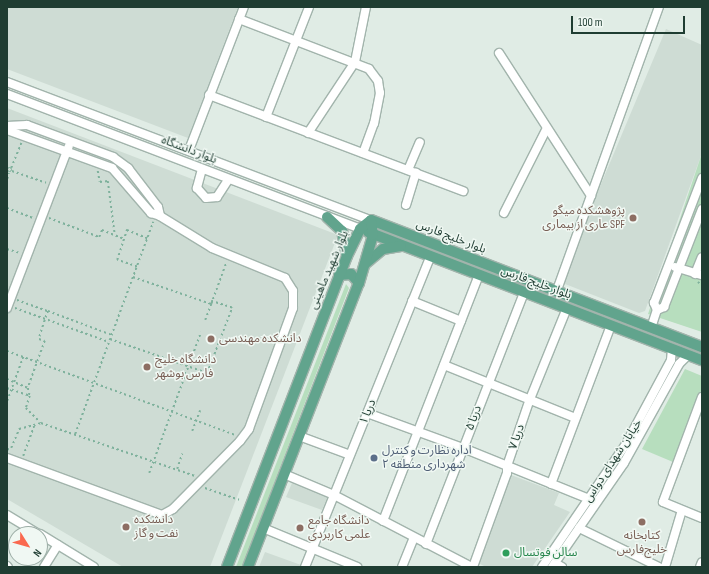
<!DOCTYPE html>
<html>
<head>
<meta charset="utf-8">
<style>
  body { margin:0 }
  #map { position:relative; width:709px; height:574px; overflow:hidden; background:#e0ece5; font-family:"Sofia Sans Condensed","Noto Sans Arabic",sans-serif }
  div>[style] { position:absolute }
  [style*='--x'] { left:calc(var(--x)*1px); top:calc(var(--y)*1px); width:calc(var(--w)*1px); rotate:calc(var(--a)*1deg) }
  .built>* { inset:0; background:#cedcd4 }
  .green>* { inset:0; background:#b7debe }
  .path>* { height:1.5px; margin-top:-0.75px; transform-origin:0; background:repeating-linear-gradient(90deg,#7eb19c 0 2px,transparent 0 5px) }
  .path>.ring { margin:-0.75px; padding:0; box-sizing:content-box; background:none; border:1.5px solid #7eb19c; border-radius:50% }
  .roads { filter:drop-shadow(1px 0 #a2b4ac) drop-shadow(-1px 0 #a2b4ac) drop-shadow(0 1px #a2b4ac) drop-shadow(0 -1px #a2b4ac) }
  .minor>* { height:8px; margin:-4px; padding:0 4px; transform-origin:4px; border-radius:4px; background:#fff }
  .major>* { height:10px; margin:-5px; padding:0 5px; transform-origin:5px; border-radius:5px; background:#61a48d }
  .dots>* { width:11px; height:11px; translate:-50% -50%; box-sizing:border-box; border:2px solid #f0f8f3; border-radius:50% }
  span { translate:-50% -50%; white-space:nowrap; text-align:center; line-height:1.15; -webkit-text-stroke:3px #f0f8f3; paint-order:stroke }
  .street-label { font-size:12px; color:#1f3d32 }
  .education-label { font-size:12px; color:#785e54 }
  .right { translate:-100% -50%; text-align:right }
  .left { translate:0 -50%; text-align:left }
  .service-label { font-size:12px; color:#4e5e75 }
  .leisure-label { font-size:12px; color:#27864d }
  .frame { position:absolute; inset:0; border:8px solid #1f3d32; pointer-events:none }
  .north { position:absolute; left:8px; top:526px; width:40px; height:40px; box-sizing:border-box; background:#f0f8f3; border:1px solid #9cada6; border-radius:50%; rotate:127deg; font-size:11px; font-weight:700; line-height:16px; text-align:center; color:#1f3d32 }
  .north::after { content:''; display:block; margin:auto; width:14px; height:18px; background:#fa694f; clip-path:polygon(50% 0,100% 100%,50% 72%,0 100%) }
  .scale { position:absolute; left:571px; top:16px; width:114px; height:18px; box-sizing:border-box; border:2px solid #1f3d32; border-top:0; padding-left:5px; font-size:12px; line-height:14px; white-space:nowrap; color:#1f3d32; -webkit-text-stroke:3px #f0f8f3; paint-order:stroke }
</style>
</head>
<body>
<div id="map">
  <div class="built">
    <div style="clip-path:polygon(7px 7px,238px 7px,188px 138px,7px 69px)"></div>
    <div style="clip-path:polygon(666px 29px,702px 45px,702px 153px,645px 311px,639px 313px,560px 282px)"></div>
    <div style="clip-path:polygon(7px 108px,338px 235px,210px 567px,123px 567px,7px 499px)"></div>
    <div style="clip-path:polygon(511px 475px,559px 493px,554px 505px,570px 512px,532px 567px,486px 567px,478px 563px)"></div>
    <div style="clip-path:polygon(292px 483px,328px 496px,322px 510px,286px 497px)"></div>
    <div style="clip-path:polygon(265px 552px,301px 565px,300px 567px,259px 567px)"></div>
  </div>
  <div class="green">
    <div style="clip-path:polygon(702px 153px,702px 332px,648px 314px)"></div>
    <div style="clip-path:polygon(346px 284px,349px 288px,242px 567px,236px 567px)"></div>
    <div style="clip-path:polygon(685px 369px,702px 376px,702px 388px,673px 462px,642px 449px)"></div>
  </div>
  <div class="path">
    <div class="ring" style="left:7.5px;top:167.5px;width:3.5px;height:3.5px"></div>
    <div style="--x:11;--y:168;--w:27;--a:-68"></div>
    <div style="--x:12;--y:171;--w:36;--a:19"></div>
    <div style="--x:98;--y:171;--w:11;--a:80"></div>
    <div style="--x:100;--y:182;--w:8;--a:-7"></div>
    <div style="--x:108;--y:181;--w:54;--a:82.6"></div>
    <div style="--x:7;--y:179;--w:6;--a:-72"></div>
    <div style="--x:7;--y:208;--w:28;--a:21"></div>
    <div style="--x:49;--y:218;--w:53;--a:20.8"></div>
    <div style="--x:99;--y:237;--w:8;--a:-67"></div>
    <div style="--x:102;--y:230;--w:24;--a:22"></div>
    <div style="--x:7;--y:249;--w:14;--a:17"></div>
    <div style="--x:137;--y:267;--w:21;--a:-161"></div>
    <div style="--x:117;--y:260;--w:32;--a:-72"></div>
    <div style="--x:127;--y:230;--w:22;--a:22"></div>
    <div style="--x:133;--y:277;--w:83;--a:19.1"></div>
    <div style="--x:211;--y:304;--w:44;--a:-69.9"></div>
    <div style="--x:698;--y:282;--w:5;--a:37"></div>
    <div style="--x:17;--y:300;--w:33;--a:20"></div>
    <div style="--x:48;--y:311;--w:29;--a:108"></div>
    <div style="--x:39;--y:339;--w:6;--a:18"></div>
    <div style="--x:45;--y:341;--w:50;--a:109.9"></div>
    <div style="--x:28;--y:388;--w:8;--a:76"></div>
    <div style="--x:30;--y:396;--w:13;--a:108"></div>
    <div style="--x:26;--y:408;--w:21;--a:45"></div>
    <div style="--x:41;--y:423;--w:163;--a:19"></div>
    <div style="--x:15;--y:308;--w:100;--a:19.9"></div>
    <div style="--x:48;--y:311;--w:68;--a:20.6"></div>
    <div style="--x:205;--y:320;--w:17;--a:-69"></div>
    <div style="--x:110;--y:339;--w:103;--a:19.3"></div>
    <div style="--x:207;--y:373;--w:70;--a:-69"></div>
    <div style="--x:232;--y:308;--w:22;--a:-162"></div>
    <div style="--x:7;--y:351;--w:243;--a:20.2"></div>
    <div style="--x:7;--y:379;--w:23;--a:23"></div>
    <div style="--x:7;--y:388;--w:24;--a:19"></div>
    <div style="--x:7;--y:401;--w:47;--a:-70"></div>
    <div style="--x:192;--y:431;--w:22;--a:-69"></div>
    <div style="--x:75;--y:434;--w:226;--a:-69.8"></div>
    <div style="--x:7;--y:450;--w:4;--a:-27"></div>
    <div style="--x:11;--y:448;--w:21;--a:-67"></div>
    <div style="--x:19;--y:429;--w:23;--a:-15"></div>
    <div style="--x:23;--y:456;--w:33;--a:-70"></div>
    <div style="--x:177;--y:469;--w:16;--a:-72"></div>
    <div style="--x:149;--y:473;--w:150;--a:-69.8"></div>
    <div style="--x:205;--y:488;--w:36;--a:19"></div>
  </div>
  <div class="roads">
    <div class="minor">
      <div style="--x:239;--y:19;--w:139;--a:21"></div>
      <div style="--x:369;--y:69;--w:15;--a:53"></div>
      <div style="--x:378;--y:81;--w:12;--a:81"></div>
      <div style="--x:380;--y:93;--w:31;--a:101"></div>
      <div style="--x:374;--y:123;--w:32;--a:110"></div>
      <div style="--x:499;--y:53;--w:170;--a:57.2"></div>
      <div style="--x:7;--y:82;--w:389;--a:20.8"></div>
      <div style="--x:7;--y:94;--w:378;--a:20.9"></div>
      <div style="--x:209;--y:95;--w:272;--a:20.7"></div>
      <div style="--x:266;--y:117;--w:118;--a:-68.6"></div>
      <div style="--x:7;--y:126;--w:20;--a:-3"></div>
      <div style="--x:27;--y:125;--w:92;--a:20.4"></div>
      <div style="--x:113;--y:157;--w:19;--a:36"></div>
      <div style="--x:128;--y:168;--w:49;--a:52.4"></div>
      <div style="--x:158;--y:207;--w:9;--a:77"></div>
      <div style="--x:7;--y:130;--w:112;--a:19.9"></div>
      <div style="--x:112;--y:168;--w:60;--a:49.1"></div>
      <div style="--x:151;--y:213;--w:9;--a:18"></div>
      <div style="--x:160;--y:216;--w:61;--a:31.6"></div>
      <div style="--x:212;--y:248;--w:79;--a:22.3"></div>
      <div style="--x:285;--y:278;--w:15;--a:58"></div>
      <div style="--x:293;--y:291;--w:17;--a:90"></div>
      <div style="--x:293;--y:308;--w:129;--a:110"></div>
      <div style="--x:249;--y:429;--w:15;--a:127"></div>
      <div style="--x:240;--y:441;--w:95;--a:134.6"></div>
      <div style="--x:173;--y:509;--w:13;--a:151"></div>
      <div style="--x:162;--y:515;--w:165;--a:-159.8"></div>
      <div style="--x:308;--y:133;--w:85;--a:-56.5"></div>
      <div style="--x:355;--y:62;--w:56;--a:-78.7"></div>
      <div style="--x:189;--y:150;--w:153;--a:-69"></div>
      <div style="--x:202;--y:169;--w:20;--a:105"></div>
      <div style="--x:197;--y:188;--w:13;--a:48"></div>
      <div style="--x:206;--y:198;--w:11;--a:-5"></div>
      <div style="--x:217;--y:197;--w:20;--a:-57"></div>
      <div style="--x:408;--y:170;--w:30;--a:-67"></div>
      <div style="--x:406;--y:205;--w:34;--a:-73"></div>
      <div style="--x:504;--y:213;--w:95;--a:-63.2"></div>
      <div style="--x:675;--y:267;--w:28;--a:17"></div>
      <div style="--x:695;--y:274;--w:18;--a:-68"></div>
      <div style="--x:557;--y:290;--w:301;--a:-70.2"></div>
      <div style="--x:412;--y:301;--w:53;--a:22.2"></div>
      <div style="--x:7;--y:308;--w:173;--a:-69.1"></div>
      <div style="--x:657;--y:310;--w:8;--a:-23"></div>
      <div style="--x:664;--y:307;--w:105;--a:-68.8"></div>
      <div style="--x:651;--y:328;--w:19;--a:-72"></div>
      <div style="--x:657;--y:310;--w:8;--a:-113"></div>
      <div style="--x:654;--y:303;--w:134;--a:-69"></div>
      <div style="--x:444;--y:365;--w:141;--a:22"></div>
      <div style="--x:702;--y:397;--w:112;--a:110.4"></div>
      <div style="--x:663;--y:502;--w:42;--a:22.3"></div>
      <div style="--x:367;--y:413;--w:102;--a:20"></div>
      <div style="--x:463;--y:448;--w:136;--a:22"></div>
      <div style="--x:299;--y:436;--w:54;--a:20.4"></div>
      <div style="--x:284;--y:474;--w:54;--a:22.8"></div>
      <div style="--x:334;--y:495;--w:156;--a:27.6"></div>
      <div style="--x:551;--y:484;--w:170;--a:-69.3"></div>
      <div style="--x:7;--y:515;--w:37;--a:31"></div>
      <div style="--x:383;--y:521;--w:264;--a:-68.7"></div>
      <div style="--x:263;--y:528;--w:102;--a:22.5"></div>
      <div style="--x:579;--y:528;--w:89;--a:26"></div>
      <div style="--x:40;--y:534;--w:63;--a:31.4"></div>
      <div style="--x:426;--y:544;--w:269;--a:-68.7"></div>
      <div style="--x:555;--y:563;--w:8;--a:30"></div>
      <div style="--x:7;--y:566;--w:1;--a:45"></div>
      <div style="--x:44;--y:567;--w:26;--a:-58"></div>
      <div style="--x:305;--y:567;--w:334;--a:-68"></div>
      <div style="--x:402;--y:567;--w:31;--a:-68"></div>
      <div style="--x:473;--y:567;--w:100;--a:-70.1"></div>
      <div style="--x:507;--y:473;--w:7;--a:-90"></div>
      <div style="--x:507;--y:466;--w:71;--a:-71.1"></div>
      <div style="--x:530;--y:399;--w:98;--a:-67.9"></div>
      <div style="--x:542;--y:567;--w:149;--a:-55.7"></div>
      <div style="--x:626;--y:444;--w:95;--a:-61.8"></div>
      <div style="--x:671;--y:360;--w:11;--a:-85"></div>
      <div style="--x:552;--y:567;--w:126;--a:-55.3"></div>
      <div style="--x:624;--y:463;--w:113;--a:-60.9"></div>
      <div style="--x:679;--y:364;--w:13;--a:-45"></div>
      <div style="--x:665;--y:567;--w:59;--a:-73.4"></div>
      <div style="--x:700;--y:567;--w:5;--a:-68"></div>
    </div>
    <div class="major">
      <div style="--x:327;--y:217;--w:21;--a:43"></div>
      <div style="--x:342;--y:231;--w:25;--a:79"></div>
      <div style="--x:371;--y:220;--w:355;--a:21"></div>
      <div style="--x:368;--y:232;--w:358;--a:21"></div>
      <div style="--x:365;--y:264;--w:23;--a:-40"></div>
      <div style="--x:383;--y:249;--w:18;--a:-9"></div>
      <div style="--x:339;--y:275;--w:12;--a:-5"></div>
      <div style="--x:351;--y:274;--w:12;--a:48"></div>
      <div style="--x:227;--y:567;--w:333;--a:-68.9"></div>
      <div style="--x:347;--y:256;--w:30;--a:-64"></div>
      <div style="--x:360;--y:229;--w:14;--a:-39"></div>
      <div style="--x:248;--y:567;--w:305;--a:-68.7"></div>
      <div style="--x:359;--y:283;--w:50;--a:-73.7"></div>
      <div style="--x:373;--y:235;--w:15;--a:-98"></div>
    </div>
  </div>
  <div class="dots">
    <div style="left:633px;top:218px;background:#8d6e63"></div>
    <div style="left:211px;top:339px;background:#8d6e63"></div>
    <div style="left:147px;top:367px;background:#8d6e63"></div>
    <div style="left:374px;top:458px;background:#5c6f8a"></div>
    <div style="left:642px;top:522px;background:#8d6e63"></div>
    <div style="left:126px;top:527px;background:#8d6e63"></div>
    <div style="left:300px;top:528px;background:#8d6e63"></div>
    <div style="left:506px;top:553px;background:#2e9e5b"></div>
  </div>
  <div class="street-label">
    <span style="left:189px;top:150px;rotate:21deg">بلوار دانشگاه</span>
    <span style="left:451px;top:237px;rotate:21deg">بلوار خلیج ‌فارس</span>
    <span style="left:329px;top:270px;rotate:-67deg">بلوار شهید ماهینی</span>
    <span style="left:536px;top:283px;rotate:20deg">بلوار خلیج‌ فارس</span>
    <span style="left:368px;top:412px;rotate:-68deg">دریا ۱</span>
    <span style="left:474px;top:418px;rotate:-70deg">دریا ۵</span>
    <span style="left:517px;top:437px;rotate:-71deg">دریا ۷</span>
    <span style="left:613px;top:461px;rotate:-57deg">خیابان شهدای دواس</span>
  </div>
  <div class="education-label">
    <span class="right" style="left:625px;top:218px">پژوهشکده میگو<br>عاری از بیماری SPF</span>
    <span class="left" style="left:219px;top:339px">دانشکده مهندسی</span>
    <span class="left" style="left:155px;top:367px">دانشگاه خلیج<br>فارس بوشهر</span>
    <span class="left" style="left:134px;top:527px">دانشکده<br>نفت و گاز</span>
    <span class="left" style="left:308px;top:528px">دانشگاه جامع<br>علمی کاربردی</span>
    <span style="left:642px;top:543px">کتابخانه<br>خلیج‌فارس</span>
  </div>
  <div class="service-label">
    <span class="left" style="left:382px;top:458px">اداره‌ نظارت و کنترل<br>شهرداری منطقه ۲</span>
  </div>
  <div class="leisure-label">
    <span class="left" style="left:514px;top:553px">سالن فوتسال</span>
  </div>
  <div class="frame"></div>
  <div class="north">N</div>
  <div class="scale">100 m</div>
</div>
</body>
</html>
